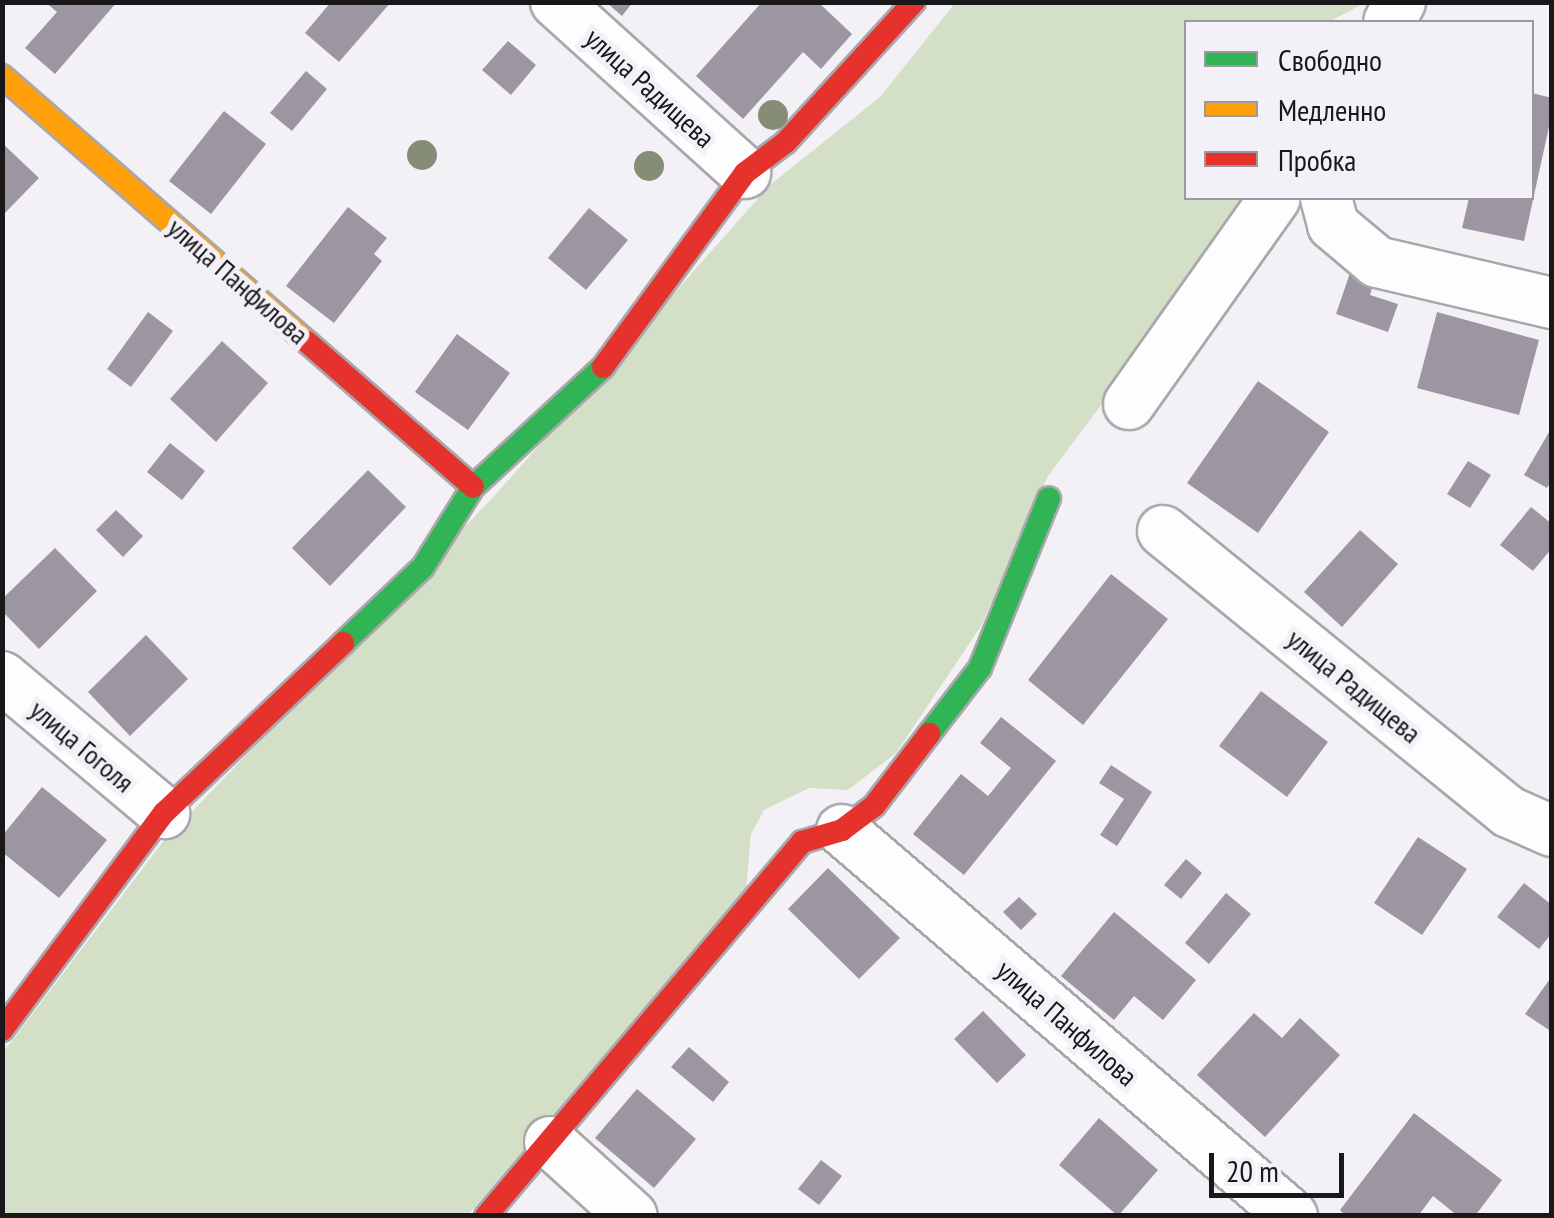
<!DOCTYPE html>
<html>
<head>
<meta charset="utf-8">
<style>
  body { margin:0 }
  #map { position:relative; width:1554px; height:1218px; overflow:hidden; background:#f3f1f6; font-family:"PT Sans Narrow",sans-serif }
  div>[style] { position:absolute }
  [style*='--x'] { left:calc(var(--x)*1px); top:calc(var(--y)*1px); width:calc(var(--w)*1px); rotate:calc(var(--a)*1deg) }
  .green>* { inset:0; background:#d3dfc6 }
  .building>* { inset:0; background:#9c96a2 }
  .roads { filter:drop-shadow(2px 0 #a9a7ab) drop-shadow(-2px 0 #a9a7ab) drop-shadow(0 2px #a9a7ab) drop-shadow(0 -2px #a9a7ab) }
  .street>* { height:50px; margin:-25px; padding:0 25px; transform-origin:25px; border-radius:25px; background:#fdfdfe }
  .fast>* { height:22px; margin:-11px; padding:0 11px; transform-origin:11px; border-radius:11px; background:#30b455 }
  .slow>* { height:22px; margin:-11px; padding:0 11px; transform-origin:11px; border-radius:11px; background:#ff9f0a }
  .jam>* { height:22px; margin:-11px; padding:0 11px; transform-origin:11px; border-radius:11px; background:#e5322d }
  .trees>* { width:30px; height:30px; margin:-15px; border-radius:50%; background:#858d76 }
  span { translate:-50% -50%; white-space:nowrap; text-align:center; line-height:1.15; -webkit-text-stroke:10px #f3f0f7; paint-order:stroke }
  .street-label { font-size:28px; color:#181719 }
  .frame { position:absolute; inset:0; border:5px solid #181719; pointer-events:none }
  .legend { position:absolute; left:1184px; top:20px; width:350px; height:180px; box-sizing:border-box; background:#f3f0f7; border:2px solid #9b999e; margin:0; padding:12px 18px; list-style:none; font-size:30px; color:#181719 }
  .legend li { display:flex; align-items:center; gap:20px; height:50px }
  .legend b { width:50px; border:2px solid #9b999e }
  .scale { position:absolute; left:1209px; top:1153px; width:135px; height:45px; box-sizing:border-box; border:5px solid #181719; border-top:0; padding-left:12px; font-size:30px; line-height:35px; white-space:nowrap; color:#181719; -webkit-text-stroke:8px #f3f0f7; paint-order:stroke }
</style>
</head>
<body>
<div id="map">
  <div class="green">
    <div style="clip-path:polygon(955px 3px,1365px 3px,1328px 22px,1186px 22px,1186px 198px,1256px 198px,1048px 476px,981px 626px,896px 753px,848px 790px,809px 788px,764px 810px,751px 834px,746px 890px,468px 1215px,3px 1215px,2px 1054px,162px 843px,496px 494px,770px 185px,880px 97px)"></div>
  </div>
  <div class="building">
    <div style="clip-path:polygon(45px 2px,117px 2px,55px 74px,25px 48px,57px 12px)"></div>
    <div style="clip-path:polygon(331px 2px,391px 2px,339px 62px,305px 33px)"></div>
    <div style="clip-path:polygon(606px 2px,633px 2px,622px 16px)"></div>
    <div style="clip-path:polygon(762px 2px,818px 2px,852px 34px,821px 69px,803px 52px,743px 119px,696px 76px)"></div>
    <div style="clip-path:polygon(508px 41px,536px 65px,511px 95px,482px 70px)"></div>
    <div style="clip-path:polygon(306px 71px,327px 89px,292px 131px,270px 113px)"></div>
    <div style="clip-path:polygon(1532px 93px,1552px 98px,1552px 113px,1524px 241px,1462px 228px,1469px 198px,1532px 198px)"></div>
    <div style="clip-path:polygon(224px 111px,266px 144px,211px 214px,169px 181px)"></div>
    <div style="clip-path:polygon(2px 143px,39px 178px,2px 216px)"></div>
    <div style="clip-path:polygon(348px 207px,387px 238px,374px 254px,382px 261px,334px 323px,286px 286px)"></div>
    <div style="clip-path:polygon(589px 208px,628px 240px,586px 290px,548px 258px)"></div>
    <div style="clip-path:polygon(1350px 273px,1374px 282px,1370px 295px,1398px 304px,1388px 332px,1336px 314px)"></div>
    <div style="clip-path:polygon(148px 312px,173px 331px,131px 387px,107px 369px)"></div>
    <div style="clip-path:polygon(1437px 312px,1539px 340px,1519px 415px,1417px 388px)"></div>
    <div style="clip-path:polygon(457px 334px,510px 373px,468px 430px,415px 392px)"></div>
    <div style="clip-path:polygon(222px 341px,268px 383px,216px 442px,170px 399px)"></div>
    <div style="clip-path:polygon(1258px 381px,1329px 432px,1258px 533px,1187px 483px)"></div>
    <div style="clip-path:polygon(1552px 427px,1552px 480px,1547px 488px,1524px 475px)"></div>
    <div style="clip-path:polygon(170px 443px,205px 471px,182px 500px,147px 472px)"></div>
    <div style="clip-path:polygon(1468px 461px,1491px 475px,1470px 508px,1447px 494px)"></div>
    <div style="clip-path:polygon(368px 470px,406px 507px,330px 586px,292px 548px)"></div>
    <div style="clip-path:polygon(1531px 507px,1552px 524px,1552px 548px,1533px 571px,1500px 545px)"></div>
    <div style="clip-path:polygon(116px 510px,143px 536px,123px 557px,96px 530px)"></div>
    <div style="clip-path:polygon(1360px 530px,1398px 564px,1342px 627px,1304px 592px)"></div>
    <div style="clip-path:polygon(55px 548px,97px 591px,39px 649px,2px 611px,2px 599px)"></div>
    <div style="clip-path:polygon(1111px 574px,1168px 619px,1083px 725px,1028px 680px)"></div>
    <div style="clip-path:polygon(146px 635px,188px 679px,130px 736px,88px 692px)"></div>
    <div style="clip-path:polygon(1261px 691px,1328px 742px,1287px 797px,1219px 746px)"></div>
    <div style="clip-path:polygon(1001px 717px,1056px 761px,964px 875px,913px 834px,961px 774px,988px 796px,1011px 768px,980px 743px)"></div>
    <div style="clip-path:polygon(1111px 765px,1152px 792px,1117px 846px,1100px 835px,1124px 799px,1099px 783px)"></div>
    <div style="clip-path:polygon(42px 787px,107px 840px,59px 898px,2px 852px,2px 836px)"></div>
    <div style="clip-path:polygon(1418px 837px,1467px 869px,1422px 935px,1374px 903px)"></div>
    <div style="clip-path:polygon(1186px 859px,1202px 873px,1181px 899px,1164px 885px)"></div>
    <div style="clip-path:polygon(828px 868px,900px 938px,859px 979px,788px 909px)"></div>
    <div style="clip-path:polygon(1524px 883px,1552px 905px,1552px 933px,1539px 949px,1497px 917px)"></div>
    <div style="clip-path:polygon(1226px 893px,1251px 914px,1209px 964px,1185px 943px)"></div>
    <div style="clip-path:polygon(1019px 897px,1037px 914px,1021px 930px,1003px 912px)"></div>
    <div style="clip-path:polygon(1114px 912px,1196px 980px,1163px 1020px,1134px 996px,1114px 1020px,1061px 976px)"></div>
    <div style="clip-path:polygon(1552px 976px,1552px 1032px,1525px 1014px)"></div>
    <div style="clip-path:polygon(983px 1011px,1026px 1055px,997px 1083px,954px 1039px)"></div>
    <div style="clip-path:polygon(1254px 1013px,1282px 1038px,1300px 1018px,1340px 1055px,1265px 1137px,1197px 1075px)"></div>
    <div style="clip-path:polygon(689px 1047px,729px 1082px,713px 1102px,671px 1067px)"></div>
    <div style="clip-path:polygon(637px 1089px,696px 1139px,654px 1188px,595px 1138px)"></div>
    <div style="clip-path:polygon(1414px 1113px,1502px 1180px,1475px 1216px,1458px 1216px,1433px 1196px,1418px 1216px,1346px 1216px,1340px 1210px)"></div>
    <div style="clip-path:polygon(1099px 1118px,1158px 1170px,1118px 1216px,1059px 1165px)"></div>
    <div style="clip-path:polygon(821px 1160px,842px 1176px,819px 1205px,798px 1189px)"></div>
  </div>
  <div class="roads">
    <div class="street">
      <div style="--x:556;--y:2;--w:255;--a:42.1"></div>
      <div style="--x:1389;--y:22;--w:23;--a:-61"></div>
      <div style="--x:1326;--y:198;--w:28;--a:75"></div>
      <div style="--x:1333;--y:225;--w:57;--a:40.1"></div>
      <div style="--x:1377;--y:262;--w:180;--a:13.2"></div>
      <div style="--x:1129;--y:404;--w:252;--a:-54.7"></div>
      <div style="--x:1163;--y:531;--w:446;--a:39.1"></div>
      <div style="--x:1509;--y:812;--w:47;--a:23.8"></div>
      <div style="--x:2;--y:677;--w:212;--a:40"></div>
      <div style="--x:842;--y:830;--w:593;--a:40.62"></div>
      <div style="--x:550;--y:1142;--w:110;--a:42.1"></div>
    </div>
    <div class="fast">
      <div style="--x:343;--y:643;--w:110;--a:-43.5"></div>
      <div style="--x:423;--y:567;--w:94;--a:-58"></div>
      <div style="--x:473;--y:487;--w:177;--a:-42.7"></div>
      <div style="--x:929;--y:734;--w:83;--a:-52.3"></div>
      <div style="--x:980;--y:668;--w:183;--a:-67.9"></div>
    </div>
    <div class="slow">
      <div style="--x:2;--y:76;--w:405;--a:41.1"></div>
    </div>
    <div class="jam">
      <div style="--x:307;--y:342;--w:220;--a:41.1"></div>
      <div style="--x:603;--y:367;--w:240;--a:-53.8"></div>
      <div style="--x:745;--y:173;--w:51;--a:-37.1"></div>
      <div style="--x:786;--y:142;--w:190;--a:-47.6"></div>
      <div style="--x:2;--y:1030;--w:271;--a:-53.3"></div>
      <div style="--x:164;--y:813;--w:247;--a:-43.5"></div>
      <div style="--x:486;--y:1216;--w:490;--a:-49.8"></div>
      <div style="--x:802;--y:842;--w:42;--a:-16.7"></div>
      <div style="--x:842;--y:830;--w:40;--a:-37"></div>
      <div style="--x:874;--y:806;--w:91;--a:-52.6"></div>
    </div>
  </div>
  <div class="trees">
    <div style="left:773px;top:115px"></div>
    <div style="left:422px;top:155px"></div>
    <div style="left:649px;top:166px"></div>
  </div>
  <div class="street-label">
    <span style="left:650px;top:88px;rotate:42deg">улица Радищева</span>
    <span style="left:238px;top:281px;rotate:41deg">улица Панфилова</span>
    <span style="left:1354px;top:686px;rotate:39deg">улица Радищева</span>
    <span style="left:82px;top:746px;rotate:40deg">улица Гоголя</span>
    <span style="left:1067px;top:1023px;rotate:41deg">улица Панфилова</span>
  </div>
  <div class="frame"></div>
  <ul class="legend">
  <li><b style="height:12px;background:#30b455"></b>Свободно</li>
  <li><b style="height:12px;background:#ff9f0a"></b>Медленно</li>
  <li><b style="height:12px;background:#e5322d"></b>Пробка</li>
  </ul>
  <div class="scale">20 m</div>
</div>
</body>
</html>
